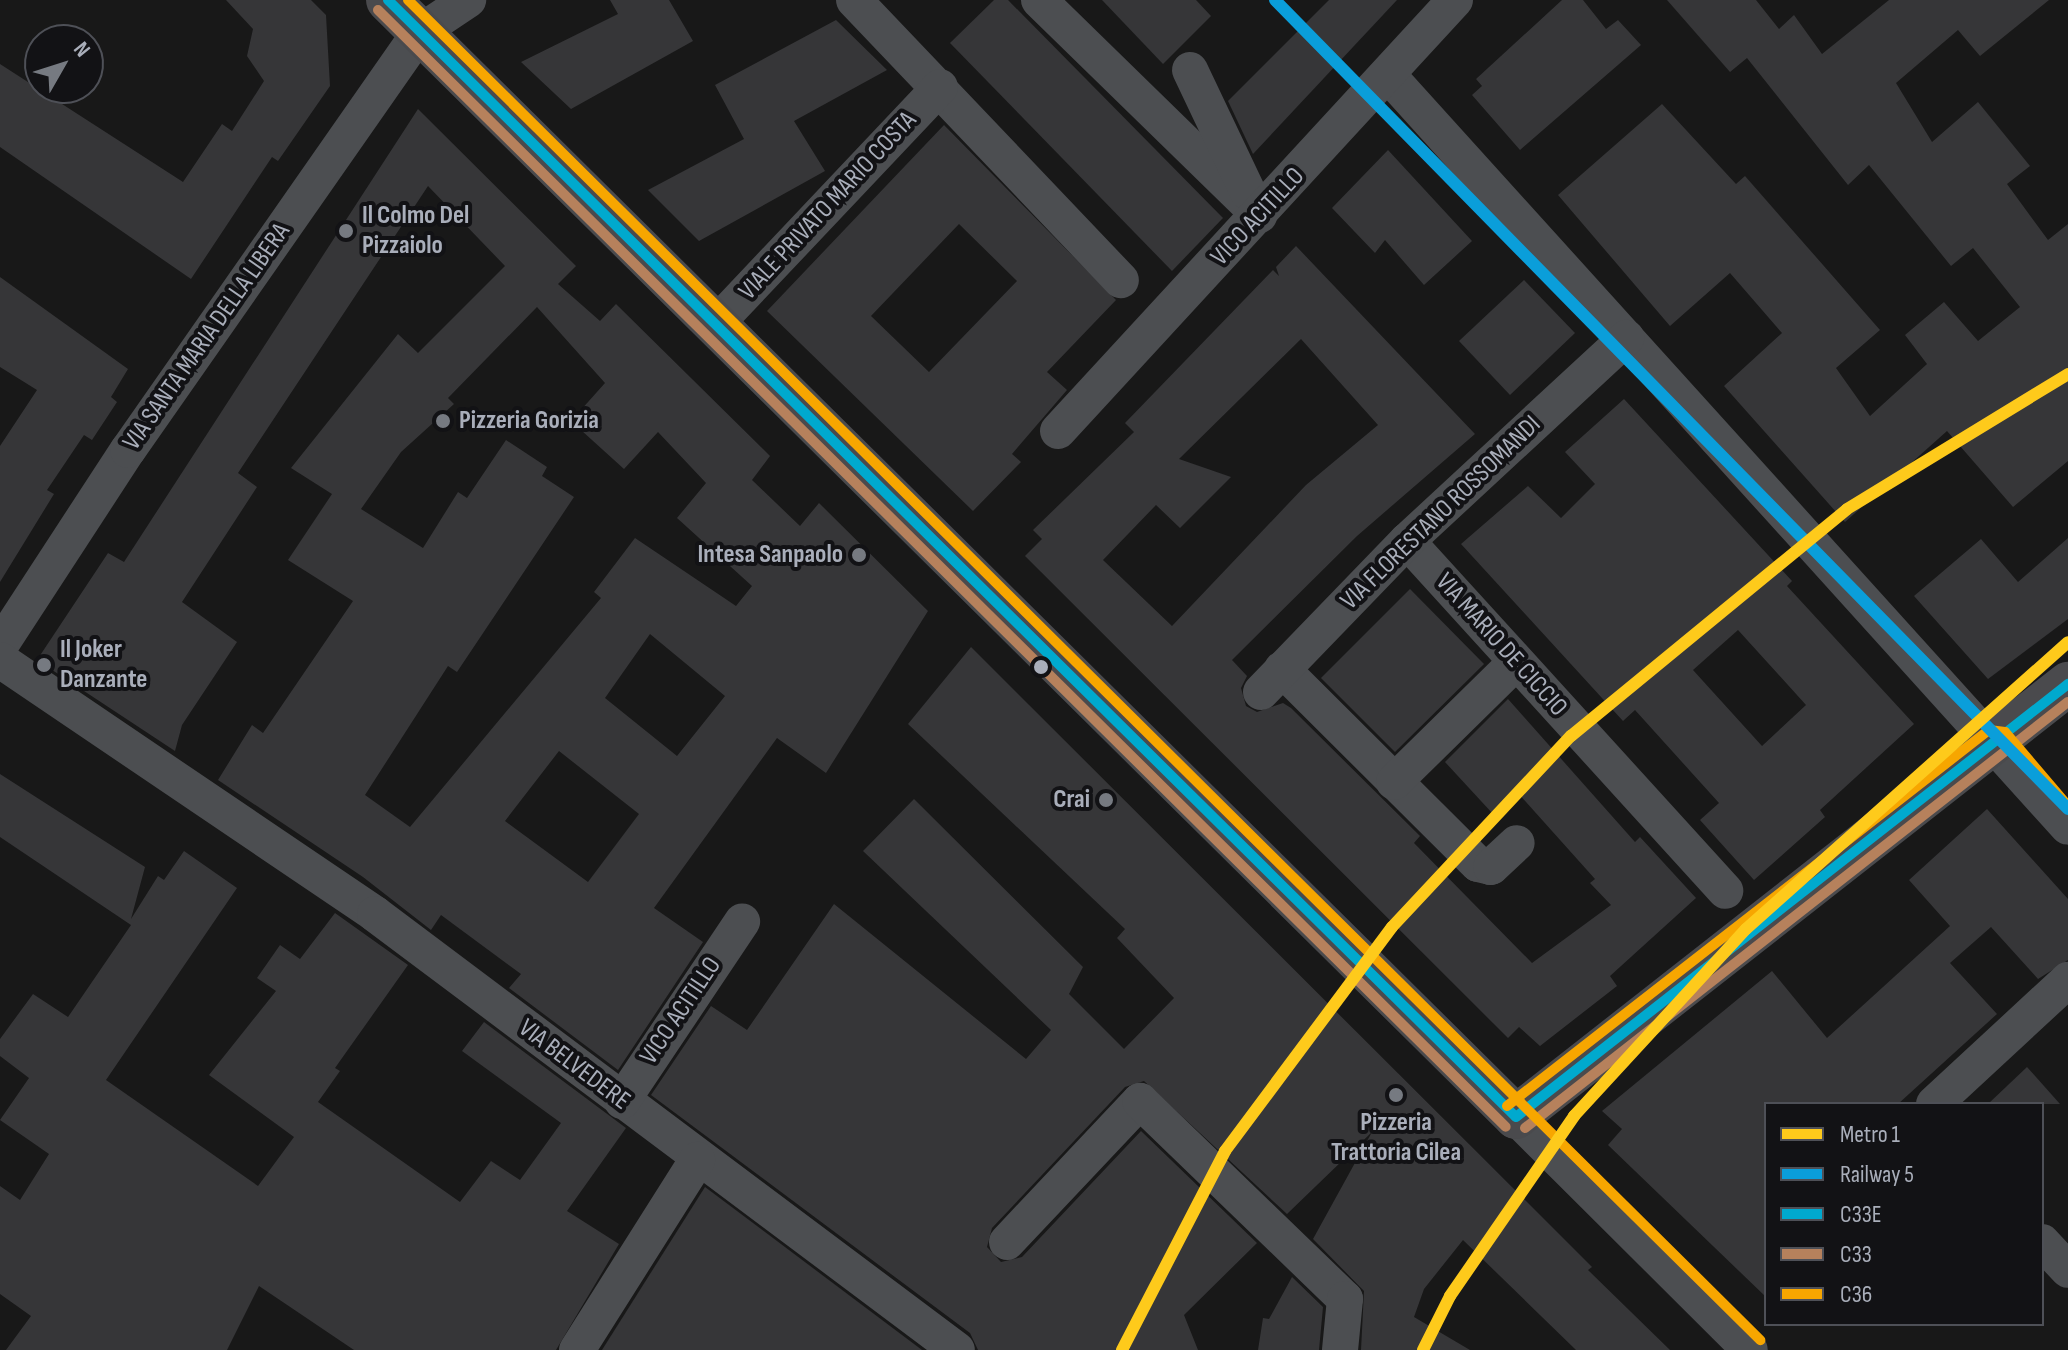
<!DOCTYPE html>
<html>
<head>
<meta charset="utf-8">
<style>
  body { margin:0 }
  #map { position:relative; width:2068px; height:1350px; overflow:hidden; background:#181818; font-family:"Sofia Sans Condensed",sans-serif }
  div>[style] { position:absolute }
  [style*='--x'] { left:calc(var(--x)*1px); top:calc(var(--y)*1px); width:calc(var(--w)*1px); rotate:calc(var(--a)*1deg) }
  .building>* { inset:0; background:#363638 }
  .minor>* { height:36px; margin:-18px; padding:0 18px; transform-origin:18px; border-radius:18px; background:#4c4e51 }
  .major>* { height:44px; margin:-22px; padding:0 22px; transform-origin:22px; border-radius:22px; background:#4a4a4d }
  .bus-1>* { height:10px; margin:-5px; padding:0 5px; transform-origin:5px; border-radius:5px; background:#00a9ce }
  .bus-2>* { height:10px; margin:-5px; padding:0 5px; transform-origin:5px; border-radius:5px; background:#b6815c }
  .bus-3>* { height:10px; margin:-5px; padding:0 5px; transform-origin:5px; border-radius:5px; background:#f7a600 }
  .rail-1>* { height:12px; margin:-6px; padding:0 6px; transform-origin:6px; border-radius:6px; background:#0a9eda }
  .metro-1>* { height:12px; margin:-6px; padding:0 6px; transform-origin:6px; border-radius:6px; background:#feca1b }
  .dots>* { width:22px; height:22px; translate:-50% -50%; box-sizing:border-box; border:4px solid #121215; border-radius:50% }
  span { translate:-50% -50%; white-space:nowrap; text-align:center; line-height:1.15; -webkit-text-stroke:8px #121215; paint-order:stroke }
  .street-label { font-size:26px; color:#a9aeba }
  .poi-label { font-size:26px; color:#a9aeba; font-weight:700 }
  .left { translate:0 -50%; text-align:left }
  .right { translate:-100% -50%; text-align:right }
  .legend { position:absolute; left:1764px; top:1102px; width:280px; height:224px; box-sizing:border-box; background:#121215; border:2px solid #4e5057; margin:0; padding:10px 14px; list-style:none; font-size:24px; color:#a9aeba }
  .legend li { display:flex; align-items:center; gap:16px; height:40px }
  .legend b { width:40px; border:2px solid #4e5057 }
  .north { position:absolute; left:24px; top:24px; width:80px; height:80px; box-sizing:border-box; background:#121215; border:2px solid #4e5057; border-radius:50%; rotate:51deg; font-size:22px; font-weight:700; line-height:32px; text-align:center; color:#a9aeba }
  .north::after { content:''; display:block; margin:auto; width:28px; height:36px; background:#767a81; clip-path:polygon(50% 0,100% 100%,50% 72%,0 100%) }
</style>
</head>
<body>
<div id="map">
  <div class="building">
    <div style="clip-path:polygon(226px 0,311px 0,326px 15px,330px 86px,278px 161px,272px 157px,191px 279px,0 147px,0 64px,183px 182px,222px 124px,232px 131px,264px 81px,247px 56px,253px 29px)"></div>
    <div style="clip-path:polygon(610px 0,669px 0,693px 41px,571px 109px,521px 62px,618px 14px)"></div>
    <div style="clip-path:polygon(994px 0,1008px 0,1223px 218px,1172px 271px,950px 43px)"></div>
    <div style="clip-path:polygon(1102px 0,1196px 0,1211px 16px,1163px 64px)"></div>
    <div style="clip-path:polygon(1329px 0,1397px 0,1253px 154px,1228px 101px)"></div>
    <div style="clip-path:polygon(1562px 0,1583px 0,1606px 29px,1618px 20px,1641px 45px,1520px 150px,1472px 95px,1482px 86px,1476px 79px)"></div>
    <div style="clip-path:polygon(1667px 0,1756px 0,1779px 29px,1794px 15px,1822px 54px,1889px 0,2049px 0,1980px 56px,1958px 30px,1896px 83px,1932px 142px,1978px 102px,2030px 166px,2007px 184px,2048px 240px,2068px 224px,2068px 461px,2013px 507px,1947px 431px,1845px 522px,1724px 386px,1782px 333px,1730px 273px,1670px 326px,1558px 195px,1662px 104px,1736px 184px,1745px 176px,1880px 330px,1836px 368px,1870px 416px,1927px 364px,1905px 335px,1944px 302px,1978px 341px,2020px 307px,1973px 248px,1951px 266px,1869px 165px,1848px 185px,1747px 58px,1730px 72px)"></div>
    <div style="clip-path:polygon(836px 20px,887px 70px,794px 121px,825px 171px,699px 241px,648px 190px,744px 139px,715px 85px)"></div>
    <div style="clip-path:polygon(evenodd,418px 109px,576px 266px,558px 284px,600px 321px,616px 304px,770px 456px,752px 480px,800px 526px,819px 503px,928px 611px,826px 773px,777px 738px,654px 908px,703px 942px,618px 1070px,509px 988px,521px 974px,441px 915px,431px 930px,363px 877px,218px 780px,252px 725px,263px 733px,353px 601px,288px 560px,332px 494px,291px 468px,398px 334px,418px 353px,505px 266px,428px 186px,238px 473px,257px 487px,182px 602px,237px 642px,182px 725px,175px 751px,37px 660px,108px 553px,124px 562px,418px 109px,537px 307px,605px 383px,571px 421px,624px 469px,658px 432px,706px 483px,677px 518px,752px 586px,736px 606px,635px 538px,594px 592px,601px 598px,410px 827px,365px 795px,448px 666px,457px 672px,574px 497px,542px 476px,547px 467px,506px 440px,467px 498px,458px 492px,423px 548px,361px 509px,401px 452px,454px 404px,448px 398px,537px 307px,418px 109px,650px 634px,725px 696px,677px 756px,605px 698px,650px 634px,418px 109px,559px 751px,639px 814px,588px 882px,505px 821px,559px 751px)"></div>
    <div style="clip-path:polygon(evenodd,944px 125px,1116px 300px,1047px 372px,1067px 390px,1012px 454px,1021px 462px,973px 511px,767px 311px,944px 125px,959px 224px,1017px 281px,929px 372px,871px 316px,959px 224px)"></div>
    <div style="clip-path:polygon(1388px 150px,1472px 241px,1424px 285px,1385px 240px,1375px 253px,1332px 208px)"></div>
    <div style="clip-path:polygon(evenodd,1296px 246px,1475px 434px,1357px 536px,1232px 660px,1247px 676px,1241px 688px,1246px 706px,1257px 712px,1283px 703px,1291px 708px,1420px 836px,1414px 843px,1532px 963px,1611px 905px,1590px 883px,1595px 879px,1517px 792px,1493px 814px,1445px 762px,1508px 699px,1635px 842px,1640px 837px,1696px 898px,1610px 976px,1617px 986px,1540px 1046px,1519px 1027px,1508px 1038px,1025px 556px,1042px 539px,1033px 530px,1134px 432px,1125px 423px,1273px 270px,1279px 276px,1276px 267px,1296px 246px,1301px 339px,1378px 425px,1306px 485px,1172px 626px,1103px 560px,1156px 505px,1180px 528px,1231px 477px,1179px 459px,1301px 339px)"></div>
    <div style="clip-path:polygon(0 277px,128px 369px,111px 397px,117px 402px,92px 440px,84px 435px,47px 490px,54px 494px,0 582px,0 446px,37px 390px,0 367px)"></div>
    <div style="clip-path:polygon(1524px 280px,1575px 333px,1510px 395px,1459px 341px)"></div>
    <div style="clip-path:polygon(evenodd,1624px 399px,1792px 581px,1787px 586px,1914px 724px,1820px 810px,1825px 817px,1754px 880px,1700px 820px,1719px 803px,1635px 710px,1623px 721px,1461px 544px,1528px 486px,1561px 518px,1595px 484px,1565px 452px,1624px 399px,1738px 630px,1806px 705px,1762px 746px,1693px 670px,1738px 630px)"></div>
    <div style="clip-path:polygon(2068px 538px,2068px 619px,1988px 679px,1914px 596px,1981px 539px,2018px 582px)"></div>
    <div style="clip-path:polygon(1410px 589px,1484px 664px,1395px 752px,1321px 678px)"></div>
    <div style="clip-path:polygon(971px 647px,1592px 1267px,1588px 1270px,1670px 1350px,1576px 1350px,1463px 1240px,1424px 1289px,1414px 1317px,1470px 1350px,1361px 1350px,1364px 1291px,1313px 1239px,1372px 1132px,1287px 1214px,1144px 1081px,1125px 1087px,992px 1228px,987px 1247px,1001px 1262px,1022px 1257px,1141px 1131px,1257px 1243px,1184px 1315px,1198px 1350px,978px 1350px,970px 1333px,651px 1095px,711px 1006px,747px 1030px,834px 904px,1026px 1059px,1051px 1030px,863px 851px,914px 799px,1083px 967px,1069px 994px,1124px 1049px,1174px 998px,1117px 938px,1125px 929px,908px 724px)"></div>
    <div style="clip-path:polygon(0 774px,145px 867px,131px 919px,158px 876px,164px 880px,184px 851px,237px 888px,106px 1080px,258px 1186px,294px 1137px,209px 1075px,276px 991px,257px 978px,280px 945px,300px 959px,335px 913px,408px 965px,335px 1068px,340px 1071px,318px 1102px,460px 1202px,491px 1161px,520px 1180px,561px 1123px,462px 1051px,484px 1022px,626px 1128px,567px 1211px,619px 1244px,556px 1350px,354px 1350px,259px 1286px,227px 1350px,6px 1350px,31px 1316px,0 1294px,0 1186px,20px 1200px,49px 1154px,0 1120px,29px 1078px,0 1056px,0 1039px,33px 994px,68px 1017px,131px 925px,0 837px)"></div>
    <div style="clip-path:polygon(1987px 809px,2068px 899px,2068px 960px,2038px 979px,1991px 927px,1950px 963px,1997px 1014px,1898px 1104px,1766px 1104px,1766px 1297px,1608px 1145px,1622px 1129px,1602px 1111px,1772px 971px,1827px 1038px,1950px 926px,1909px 880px)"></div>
    <div style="clip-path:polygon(2027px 1067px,2060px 1104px,1988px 1104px)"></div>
    <div style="clip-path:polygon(705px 1187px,922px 1350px,602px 1350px)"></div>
    <div style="clip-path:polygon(1292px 1277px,1323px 1307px,1319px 1350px,1258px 1350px,1263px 1318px,1269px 1319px)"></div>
  </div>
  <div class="minor">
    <div style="--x:854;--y:0;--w:387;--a:46.4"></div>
    <div style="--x:1039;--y:0;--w:308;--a:44.3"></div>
    <div style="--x:1190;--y:70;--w:135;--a:64.6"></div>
    <div style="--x:1389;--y:76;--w:1012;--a:47.88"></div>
    <div style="--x:716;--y:324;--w:326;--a:-46.6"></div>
    <div style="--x:1058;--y:431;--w:586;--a:-47.35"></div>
    <div style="--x:1407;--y:541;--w:473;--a:47.7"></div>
    <div style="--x:0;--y:646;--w:234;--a:-56.9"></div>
    <div style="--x:128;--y:450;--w:510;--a:-55.06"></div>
    <div style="--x:420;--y:32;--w:58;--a:-33.7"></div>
    <div style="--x:0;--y:660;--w:453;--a:34.1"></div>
    <div style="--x:375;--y:914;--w:727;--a:36.84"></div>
    <div style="--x:1282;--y:669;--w:276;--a:44.9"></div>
    <div style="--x:1478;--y:864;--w:13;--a:13"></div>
    <div style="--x:1491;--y:867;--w:35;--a:-43"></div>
    <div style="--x:1261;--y:692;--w:210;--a:-46"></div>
    <div style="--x:1407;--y:541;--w:299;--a:-42.8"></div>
    <div style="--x:1394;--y:782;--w:171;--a:-44.5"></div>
    <div style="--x:622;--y:1101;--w:216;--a:-56.2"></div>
    <div style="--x:1934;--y:1104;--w:183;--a:-42.8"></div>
    <div style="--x:1516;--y:1117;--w:330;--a:44.9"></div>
    <div style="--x:1007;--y:1242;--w:194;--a:-46.7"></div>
    <div style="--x:1140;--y:1101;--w:285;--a:44"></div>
    <div style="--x:1345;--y:1299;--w:51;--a:95.6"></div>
    <div style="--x:2042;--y:1242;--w:38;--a:47"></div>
    <div style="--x:577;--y:1350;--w:225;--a:-57.7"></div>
  </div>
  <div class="major">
    <div style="--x:388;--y:0;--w:1587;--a:44.72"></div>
    <div style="--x:1516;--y:1117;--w:702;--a:-38.11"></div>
  </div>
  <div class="bus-1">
    <div style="--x:388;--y:0;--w:1587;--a:44.72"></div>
    <div style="--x:1516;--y:1117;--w:702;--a:-38.11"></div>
  </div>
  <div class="bus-2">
    <div style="--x:378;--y:10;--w:1587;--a:44.72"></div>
    <div style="--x:1525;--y:1128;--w:690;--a:-38.12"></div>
  </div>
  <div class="bus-3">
    <div style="--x:408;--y:0;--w:1904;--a:44.74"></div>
    <div style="--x:1507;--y:1106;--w:611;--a:-37.96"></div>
    <div style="--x:1989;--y:730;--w:16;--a:7"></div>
    <div style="--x:2005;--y:732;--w:97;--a:49.6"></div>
  </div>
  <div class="rail-1">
    <div style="--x:1275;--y:0;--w:1133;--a:45.57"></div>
  </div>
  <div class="metro-1">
    <div style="--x:1122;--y:1350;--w:224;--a:-62.6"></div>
    <div style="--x:1225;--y:1151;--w:279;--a:-53.3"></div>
    <div style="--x:1392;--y:927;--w:262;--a:-46.9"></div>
    <div style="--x:1571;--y:736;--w:357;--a:-39.4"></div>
    <div style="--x:1847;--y:509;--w:259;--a:-31.4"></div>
    <div style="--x:1423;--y:1350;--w:60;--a:-63.4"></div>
    <div style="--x:1450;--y:1296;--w:219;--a:-55.4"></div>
    <div style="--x:1574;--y:1116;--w:254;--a:-47.4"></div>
    <div style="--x:1746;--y:929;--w:431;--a:-41.7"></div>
  </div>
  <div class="dots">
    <div style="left:346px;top:231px;background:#767a81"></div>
    <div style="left:443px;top:421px;background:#767a81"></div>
    <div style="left:859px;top:555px;background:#767a81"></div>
    <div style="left:44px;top:665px;background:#767a81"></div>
    <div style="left:1041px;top:667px;background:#a9aeba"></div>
    <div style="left:1106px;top:800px;background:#767a81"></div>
    <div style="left:1396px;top:1095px;background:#767a81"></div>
  </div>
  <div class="street-label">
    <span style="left:828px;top:206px;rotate:-47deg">VIALE PRIVATO MARIO COSTA</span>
    <span style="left:1258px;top:217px;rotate:-47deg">VICO ACITILLO</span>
    <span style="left:207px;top:337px;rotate:-55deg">VIA SANTA MARIA DELLA LIBERA</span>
    <span style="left:1441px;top:513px;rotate:-44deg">VIA FLORESTANO ROSSOMANDI</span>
    <span style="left:1501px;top:645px;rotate:48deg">VIA MARIO DE CICCIO</span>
    <span style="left:681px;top:1011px;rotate:-56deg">VICO ACITILLO</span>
    <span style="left:574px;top:1065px;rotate:37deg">VIA BELVEDERE</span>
  </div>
  <div class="poi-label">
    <span class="left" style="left:362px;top:231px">Il Colmo Del<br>Pizzaiolo</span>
    <span class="left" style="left:459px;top:421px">Pizzeria Gorizia</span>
    <span class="right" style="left:843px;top:555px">Intesa Sanpaolo</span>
    <span class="left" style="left:60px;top:665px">Il Joker<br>Danzante</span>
    <span class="right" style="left:1090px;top:800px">Crai</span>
    <span style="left:1396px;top:1138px">Pizzeria<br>Trattoria Cilea</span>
  </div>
  <ul class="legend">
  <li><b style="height:10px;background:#feca1b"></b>Metro 1</li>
  <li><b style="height:10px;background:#0a9eda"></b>Railway 5</li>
  <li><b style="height:10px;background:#00a9ce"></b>C33E</li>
  <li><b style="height:10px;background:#b6815c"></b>C33</li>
  <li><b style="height:10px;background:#f7a600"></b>C36</li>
  </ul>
  <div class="north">N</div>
</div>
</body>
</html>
